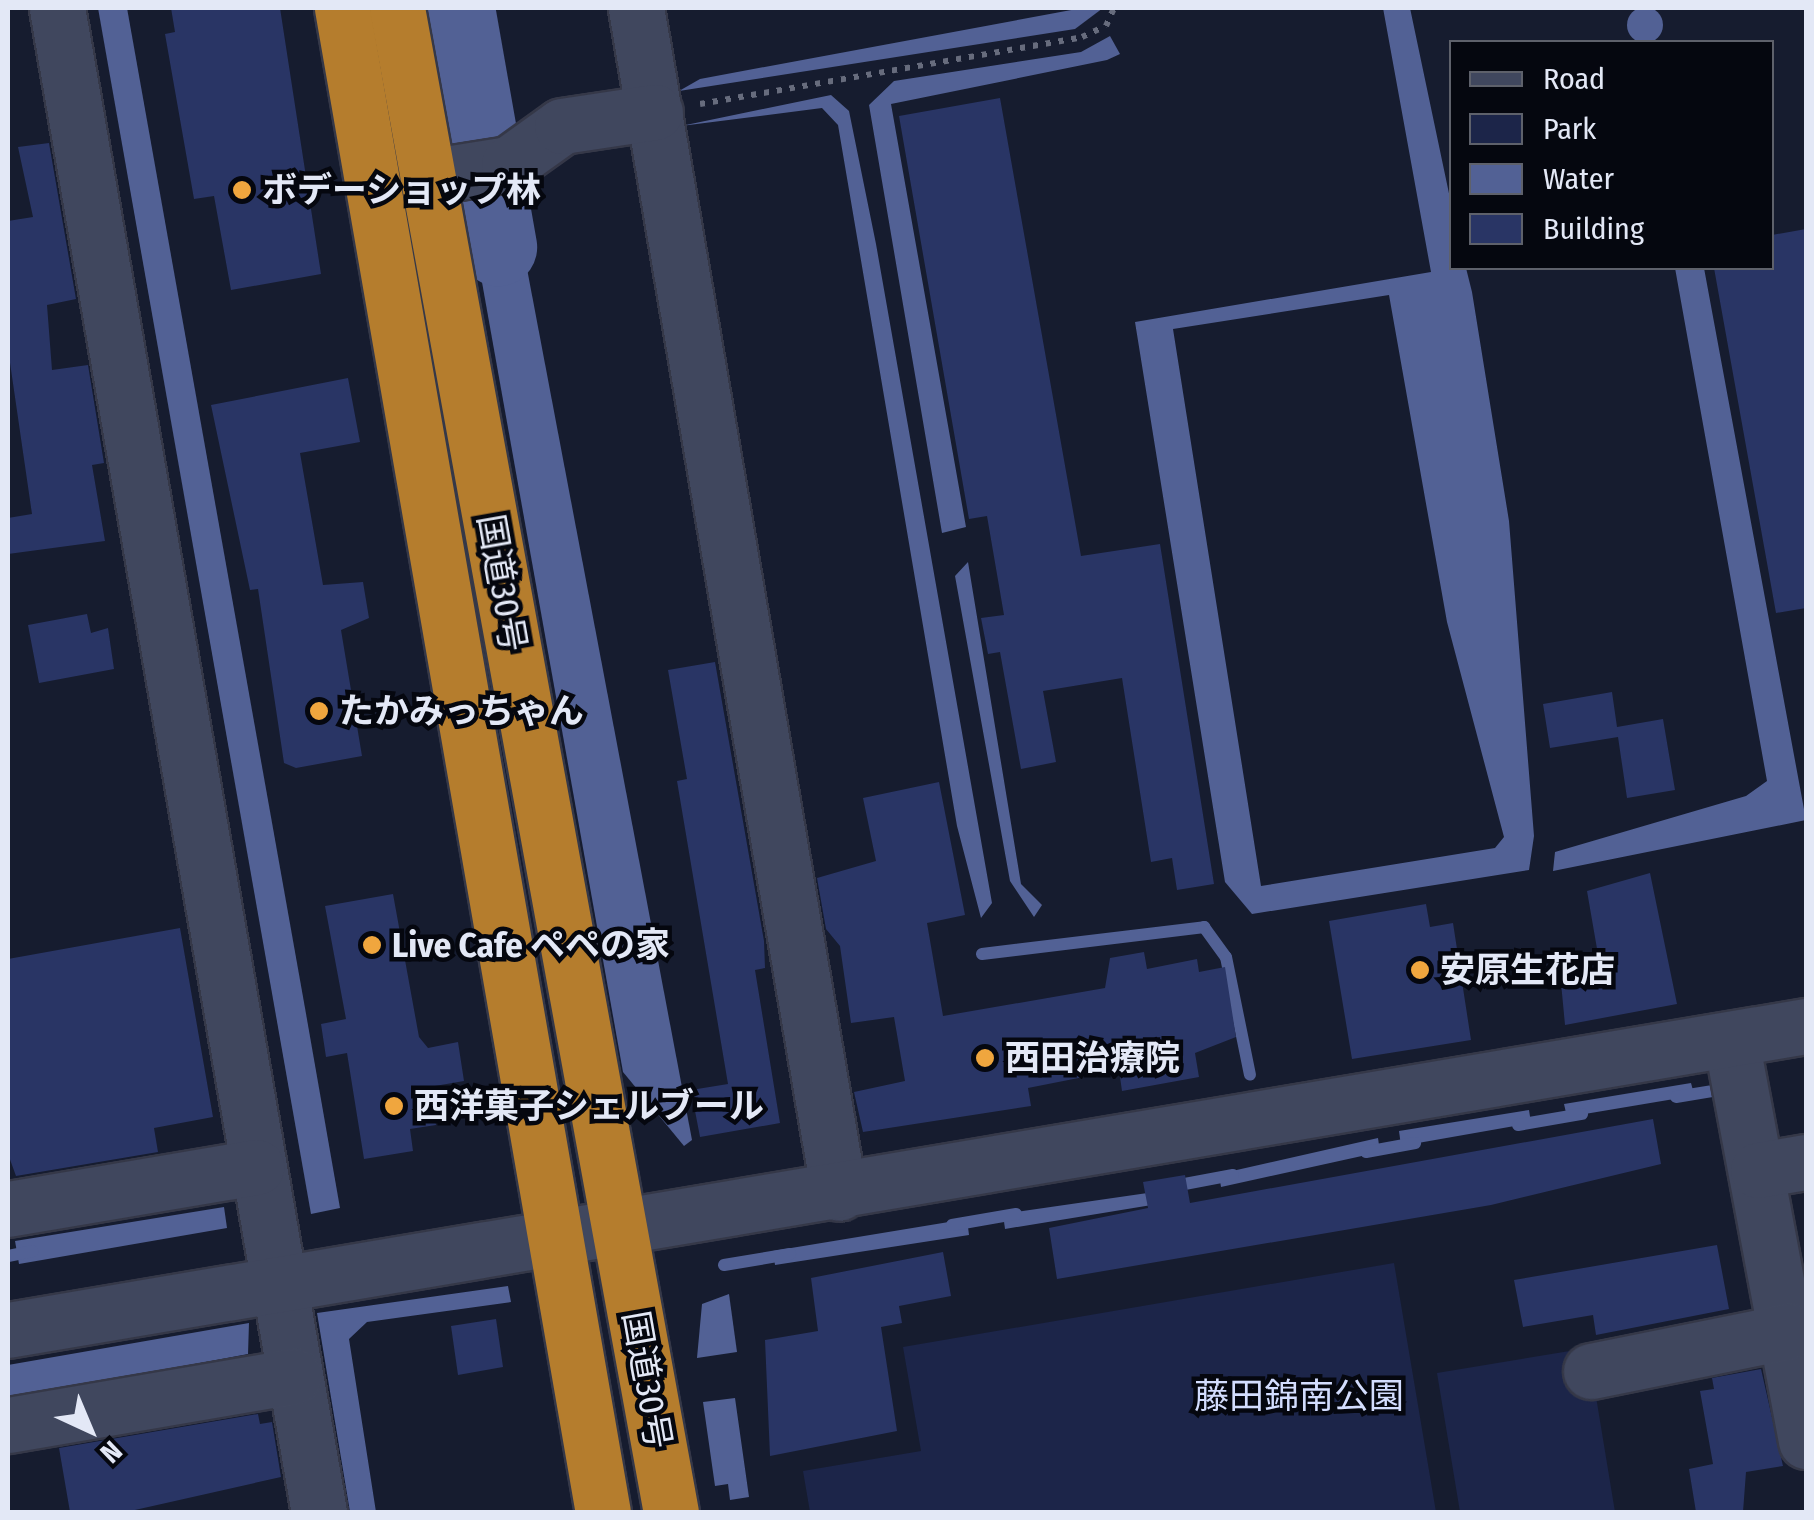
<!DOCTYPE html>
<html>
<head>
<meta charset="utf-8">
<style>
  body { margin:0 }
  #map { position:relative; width:1814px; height:1520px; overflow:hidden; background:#161c2f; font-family:"Fira Sans Condensed","Noto Sans JP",sans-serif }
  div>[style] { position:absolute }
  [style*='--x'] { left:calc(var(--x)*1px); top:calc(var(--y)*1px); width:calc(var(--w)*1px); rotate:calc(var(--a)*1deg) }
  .green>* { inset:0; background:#1c2549 }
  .water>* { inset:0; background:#526195 }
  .round { border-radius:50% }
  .stream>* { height:12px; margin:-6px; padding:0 6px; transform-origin:6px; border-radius:6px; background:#526195 }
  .river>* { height:78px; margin:-39px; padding:0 39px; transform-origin:39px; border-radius:39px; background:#526195 }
  .building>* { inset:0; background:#293565 }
  .path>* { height:6px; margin-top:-3px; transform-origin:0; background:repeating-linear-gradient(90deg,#676c7d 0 5px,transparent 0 13px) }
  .roads { filter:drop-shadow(2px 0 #353848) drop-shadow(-2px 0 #353848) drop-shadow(0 2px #353848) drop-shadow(0 -2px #353848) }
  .minor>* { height:55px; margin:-27.5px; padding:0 27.5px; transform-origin:27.5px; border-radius:27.5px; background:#40475e }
  .highway>* { height:55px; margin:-27.5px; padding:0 27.5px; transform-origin:27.5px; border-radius:27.5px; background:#b57d2d }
  .dots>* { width:28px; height:28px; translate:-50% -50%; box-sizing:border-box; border:5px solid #05070f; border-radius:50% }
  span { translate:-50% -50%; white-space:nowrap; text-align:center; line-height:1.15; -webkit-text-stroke:9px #05070f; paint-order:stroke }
  .poi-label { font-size:35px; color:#e3e8f6; font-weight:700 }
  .left { translate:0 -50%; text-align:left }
  .street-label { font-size:35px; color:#e3e8f6 }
  .park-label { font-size:35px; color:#d3ddfe }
  .frame { position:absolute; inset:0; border:10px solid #e3e8f6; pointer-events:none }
  .legend { position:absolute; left:1449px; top:40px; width:325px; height:230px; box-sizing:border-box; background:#05070f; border:2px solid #5e616b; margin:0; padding:12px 18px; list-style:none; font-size:30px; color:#e3e8f6 }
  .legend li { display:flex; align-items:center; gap:20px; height:50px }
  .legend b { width:50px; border:2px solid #5e616b }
  .north { position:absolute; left:40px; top:1380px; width:100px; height:100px; -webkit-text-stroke:8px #05070f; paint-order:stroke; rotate:136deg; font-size:28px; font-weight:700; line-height:40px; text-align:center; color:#e3e8f6 }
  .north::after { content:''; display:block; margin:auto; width:35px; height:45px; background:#e3e8f6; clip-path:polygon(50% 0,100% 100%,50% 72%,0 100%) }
</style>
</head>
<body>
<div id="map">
  <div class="green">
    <div style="clip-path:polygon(1394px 1263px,1436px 1512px,810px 1512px,803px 1471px,921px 1451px,903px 1347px)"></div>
    <div style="clip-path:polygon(1588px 1348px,1615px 1512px,1460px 1512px,1437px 1373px)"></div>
  </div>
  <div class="water">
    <div class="round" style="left:1627px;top:7px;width:36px;height:36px"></div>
    <div style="clip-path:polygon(98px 8px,127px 8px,305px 1008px,340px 1208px,311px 1214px)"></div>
    <div style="clip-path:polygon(1082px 8px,1103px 8px,1075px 29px,679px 91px,700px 79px)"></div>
    <div style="clip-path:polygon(evenodd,1383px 8px,1410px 8px,1451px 203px,1452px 268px,1466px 268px,1472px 292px,1509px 521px,1534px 836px,1529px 870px,1252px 914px,1225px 882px,1135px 322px,1431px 272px,1383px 8px,1389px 295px,1447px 622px,1504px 837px,1495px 848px,1261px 886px,1173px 329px,1389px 295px)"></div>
    <div style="clip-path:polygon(1110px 36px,1120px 54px,1107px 60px,891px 104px,966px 527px,942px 533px,869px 105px,894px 81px,1081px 52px)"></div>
    <div style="clip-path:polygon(831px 95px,849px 111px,876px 244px,992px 903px,981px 918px,957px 826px,838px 125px,822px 108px,681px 126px)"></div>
    <div style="clip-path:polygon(510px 179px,692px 1140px,684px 1146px,623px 1072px,465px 187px)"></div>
    <div style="clip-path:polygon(1675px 268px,1704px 268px,1806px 820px,1553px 871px,1555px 852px,1746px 796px,1767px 781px)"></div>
    <div style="clip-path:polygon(968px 562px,1021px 884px,1042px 905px,1034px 917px,1010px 881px,955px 576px)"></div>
    <div style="clip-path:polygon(1691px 1083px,1694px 1094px,1680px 1098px,1567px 1117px,1564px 1104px)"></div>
    <div style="clip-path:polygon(1529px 1110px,1531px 1123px,1401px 1146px,1399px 1131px)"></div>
    <div style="clip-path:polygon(1378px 1138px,1380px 1152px,1221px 1187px,1219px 1174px)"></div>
    <div style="clip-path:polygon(1189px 1187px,1170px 1202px,1005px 1229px,1003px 1214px)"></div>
    <div style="clip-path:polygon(224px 1207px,227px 1228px,19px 1264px,15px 1241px)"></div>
    <div style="clip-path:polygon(967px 1219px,969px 1235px,775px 1265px,773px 1251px)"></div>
    <div style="clip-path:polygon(508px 1286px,511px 1302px,367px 1322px,349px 1339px,376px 1512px,350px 1512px,317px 1313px)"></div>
    <div style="clip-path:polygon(729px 1294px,737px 1352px,697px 1358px,702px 1304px)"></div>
    <div style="clip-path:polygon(249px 1323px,248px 1354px,8px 1399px,8px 1365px)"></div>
    <div style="clip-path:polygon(735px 1398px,749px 1497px,730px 1500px,728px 1484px,715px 1486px,703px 1402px)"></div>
  </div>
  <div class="stream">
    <div style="--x:982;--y:954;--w:224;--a:-6.9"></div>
    <div style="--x:1204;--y:927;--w:37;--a:54"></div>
    <div style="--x:1226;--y:957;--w:120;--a:78.5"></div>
    <div style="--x:1676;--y:1097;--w:50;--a:-9.3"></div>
    <div style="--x:1518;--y:1125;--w:65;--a:-9.8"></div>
    <div style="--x:1366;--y:1152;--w:50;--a:-10.4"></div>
    <div style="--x:1174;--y:1186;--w:60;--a:-10.6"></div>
    <div style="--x:952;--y:1225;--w:65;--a:-9.8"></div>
    <div style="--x:8;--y:1256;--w:25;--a:-11"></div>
    <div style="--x:724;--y:1265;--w:67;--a:-9.5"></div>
  </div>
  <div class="river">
    <div style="--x:456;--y:8;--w:243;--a:80"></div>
  </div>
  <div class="building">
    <div style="clip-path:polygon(171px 8px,280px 8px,321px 274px,231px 290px,214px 196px,194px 199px,165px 34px,175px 32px)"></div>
    <div style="clip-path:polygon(1000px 98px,1081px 556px,1160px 544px,1214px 884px,1177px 890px,1172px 858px,1151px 862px,1122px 678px,1043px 691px,1056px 762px,1021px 769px,1000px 652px,988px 654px,981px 618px,1004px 615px,987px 516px,969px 519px,899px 116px)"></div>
    <div style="clip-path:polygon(49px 143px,76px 299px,47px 305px,52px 370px,88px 365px,104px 463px,92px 465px,105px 541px,8px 554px,8px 518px,32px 514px,8px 349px,8px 221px,33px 217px,18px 147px)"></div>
    <div style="clip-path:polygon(1806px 229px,1806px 608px,1776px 613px,1714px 268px,1772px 268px,1772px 235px)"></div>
    <div style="clip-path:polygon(348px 378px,360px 442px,300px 453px,323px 585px,363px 582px,369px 618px,341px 630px,362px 756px,296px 768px,284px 763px,258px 589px,250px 590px,211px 405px)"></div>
    <div style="clip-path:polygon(87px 614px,91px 633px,108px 628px,114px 669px,39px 683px,28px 625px)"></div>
    <div style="clip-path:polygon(715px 662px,764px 941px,765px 968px,755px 970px,780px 1123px,700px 1137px,691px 1090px,728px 1084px,677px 781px,687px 779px,668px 670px)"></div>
    <div style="clip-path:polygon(1612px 692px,1617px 727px,1663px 719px,1675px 790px,1627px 798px,1618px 737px,1550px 748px,1543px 704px)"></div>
    <div style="clip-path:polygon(939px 782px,965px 915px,927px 923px,943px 1016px,1105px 988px,1110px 958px,1144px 952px,1147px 969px,1197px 959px,1199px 972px,1225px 967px,1236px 1037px,1195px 1053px,1199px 1077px,1122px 1091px,1119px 1070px,1028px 1088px,1031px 1106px,863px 1132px,854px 1092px,905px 1081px,894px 1017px,851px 1023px,840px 946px,826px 929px,817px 878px,876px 861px,863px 798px)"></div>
    <div style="clip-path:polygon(1650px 873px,1677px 1004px,1565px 1025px,1560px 972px,1600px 966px,1587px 891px)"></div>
    <div style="clip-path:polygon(393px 894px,419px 1037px,428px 1048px,458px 1042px,464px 1081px,429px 1087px,436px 1125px,410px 1129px,413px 1151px,364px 1159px,347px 1053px,326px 1057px,321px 1024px,346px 1019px,325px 906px)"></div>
    <div style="clip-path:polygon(1426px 904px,1430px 927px,1453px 923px,1471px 1040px,1352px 1059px,1329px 921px)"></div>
    <div style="clip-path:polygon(180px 928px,213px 1117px,154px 1128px,158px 1152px,16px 1176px,8px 1154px,8px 959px)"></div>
    <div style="clip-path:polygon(1653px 1119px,1661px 1164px,1491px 1205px,1057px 1279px,1049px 1228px,1148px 1208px,1143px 1182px,1185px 1175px,1190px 1203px)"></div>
    <div style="clip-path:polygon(1717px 1245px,1729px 1309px,1596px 1335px,1593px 1315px,1523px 1327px,1514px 1280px)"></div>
    <div style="clip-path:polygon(943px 1252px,951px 1296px,899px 1306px,902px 1323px,881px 1327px,897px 1431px,770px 1456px,765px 1340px,818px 1331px,811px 1278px)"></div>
    <div style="clip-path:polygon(496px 1319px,503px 1367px,458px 1375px,451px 1326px)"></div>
    <div style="clip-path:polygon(1761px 1369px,1783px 1466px,1746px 1472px,1743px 1512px,1696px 1512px,1689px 1469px,1713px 1464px,1700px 1391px,1714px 1389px,1712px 1378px)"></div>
    <div style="clip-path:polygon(258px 1414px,260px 1424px,272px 1422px,281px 1477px,126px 1512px,70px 1512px,59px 1448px)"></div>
  </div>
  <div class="path">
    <div style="--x:700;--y:104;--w:388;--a:-9.9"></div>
    <div style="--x:1082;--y:37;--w:26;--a:-25"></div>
    <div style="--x:1106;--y:26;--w:20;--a:-66"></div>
  </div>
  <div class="roads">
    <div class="minor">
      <div style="--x:57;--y:8;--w:1527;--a:80.12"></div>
      <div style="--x:636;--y:8;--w:1202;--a:80.28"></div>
      <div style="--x:427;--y:177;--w:83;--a:-9"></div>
      <div style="--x:509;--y:164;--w:65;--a:-35.6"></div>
      <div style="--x:562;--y:126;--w:94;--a:-8.6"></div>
      <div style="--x:1731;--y:1040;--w:408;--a:79.4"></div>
      <div style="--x:1758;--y:1170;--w:49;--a:-9.5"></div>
      <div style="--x:8;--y:1209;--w:252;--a:-9.6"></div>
      <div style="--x:8;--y:1330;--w:1824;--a:-9.6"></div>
      <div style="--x:1591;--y:1371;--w:202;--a:-11.4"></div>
      <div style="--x:8;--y:1425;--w:290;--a:-9.7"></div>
    </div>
    <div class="highway">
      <div style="--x:342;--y:8;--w:1526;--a:80.16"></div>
      <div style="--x:397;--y:8;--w:1529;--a:79.68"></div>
    </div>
  </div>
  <div class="dots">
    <div style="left:242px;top:190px;background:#f0a63e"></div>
    <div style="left:319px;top:711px;background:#f0a63e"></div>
    <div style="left:372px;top:945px;background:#f0a63e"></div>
    <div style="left:1420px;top:970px;background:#f0a63e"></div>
    <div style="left:985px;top:1058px;background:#f0a63e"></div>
    <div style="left:394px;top:1106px;background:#f0a63e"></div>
  </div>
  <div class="poi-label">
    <span class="left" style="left:262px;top:190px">ボデーショップ林</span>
    <span class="left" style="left:339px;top:711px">たかみっちゃん</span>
    <span class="left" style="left:392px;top:945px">Live Cafe ペペの家</span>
    <span class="left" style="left:1440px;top:970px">安原生花店</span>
    <span class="left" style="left:1005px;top:1058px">西田治療院</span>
    <span class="left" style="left:414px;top:1106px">西洋菓子シェルブール</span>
  </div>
  <div class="street-label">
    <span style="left:502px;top:583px;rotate:80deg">国道30号</span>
    <span style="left:647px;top:1380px;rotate:80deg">国道30号</span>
  </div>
  <div class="park-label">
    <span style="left:1299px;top:1396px">藤田錦南公園</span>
  </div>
  <div class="frame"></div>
  <ul class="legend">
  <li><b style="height:12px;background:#40475e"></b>Road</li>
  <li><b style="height:28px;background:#1c2549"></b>Park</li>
  <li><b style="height:28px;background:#526195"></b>Water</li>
  <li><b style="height:28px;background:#293565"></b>Building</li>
  </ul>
  <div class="north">N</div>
</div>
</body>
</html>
